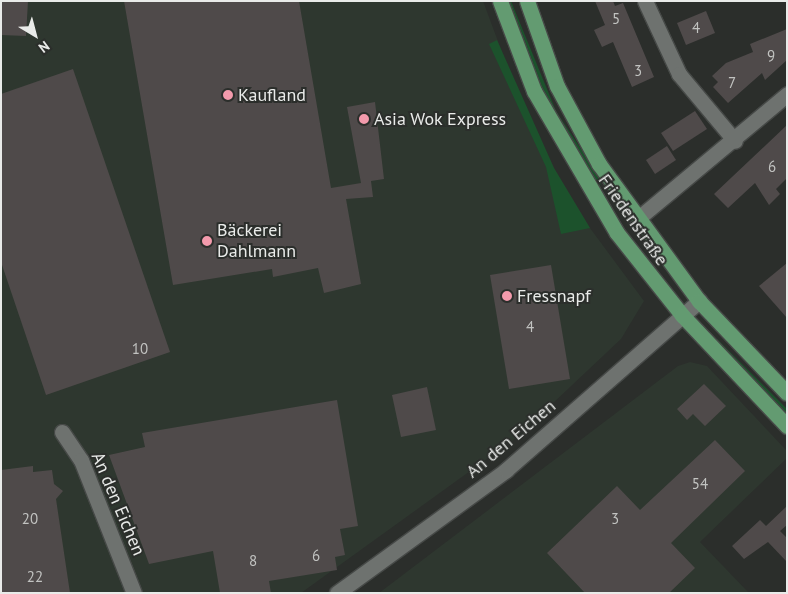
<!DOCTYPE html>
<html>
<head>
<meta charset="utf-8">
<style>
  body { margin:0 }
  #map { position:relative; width:788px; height:594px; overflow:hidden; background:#2b2e2b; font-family:"PT Sans",sans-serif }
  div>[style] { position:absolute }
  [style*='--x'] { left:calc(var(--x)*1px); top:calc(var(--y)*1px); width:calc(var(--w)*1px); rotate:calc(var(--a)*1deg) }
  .built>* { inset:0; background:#2e372f }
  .green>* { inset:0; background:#1c522c }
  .building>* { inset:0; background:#4f4a4a }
  .roads { filter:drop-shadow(1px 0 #464947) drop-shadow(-1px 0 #464947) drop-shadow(0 1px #464947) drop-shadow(0 -1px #464947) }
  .minor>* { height:15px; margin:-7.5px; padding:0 7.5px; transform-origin:7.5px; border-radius:7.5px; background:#6e726f }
  .major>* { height:15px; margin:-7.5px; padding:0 7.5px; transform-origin:7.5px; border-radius:7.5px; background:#639b71 }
  .dots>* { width:14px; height:14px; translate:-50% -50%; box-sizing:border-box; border:2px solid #2b2e2b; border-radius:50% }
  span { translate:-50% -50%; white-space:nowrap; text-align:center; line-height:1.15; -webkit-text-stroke:4px #2b2e2b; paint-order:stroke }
  .number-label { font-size:15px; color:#c2c3c1 }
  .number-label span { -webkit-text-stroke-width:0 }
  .poi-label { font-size:18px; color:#e9ebe9 }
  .left { translate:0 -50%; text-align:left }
  .street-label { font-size:18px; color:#e9ebe9 }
  .frame { position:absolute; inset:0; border:2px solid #e9ebe9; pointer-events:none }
  .north { position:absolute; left:10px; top:10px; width:50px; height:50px; -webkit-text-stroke:4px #2b2e2b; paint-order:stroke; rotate:143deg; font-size:14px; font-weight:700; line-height:20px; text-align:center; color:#e9ebe9 }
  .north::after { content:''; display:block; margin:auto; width:18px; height:22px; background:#e9ebe9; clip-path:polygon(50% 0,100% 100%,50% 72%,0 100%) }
</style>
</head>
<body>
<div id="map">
  <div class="built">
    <div style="clip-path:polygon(1px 1px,483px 1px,515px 87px,554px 168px,590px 228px,644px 301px,621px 339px,516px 438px,301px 593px,1px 593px)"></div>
    <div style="clip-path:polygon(690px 362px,707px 366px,787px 451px,787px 458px,700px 542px,749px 593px,379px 593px,678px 366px)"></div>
  </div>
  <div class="green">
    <div style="clip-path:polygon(507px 1px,511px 1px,556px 111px,602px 181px,597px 191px,539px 85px)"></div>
    <div style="clip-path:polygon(497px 40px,554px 168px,590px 228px,561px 234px,546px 167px,489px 44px)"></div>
    <div style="clip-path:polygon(717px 339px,787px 409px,787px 416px,715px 343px)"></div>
  </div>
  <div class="building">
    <div style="clip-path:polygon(1px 1px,28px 1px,26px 36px,1px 35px)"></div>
    <div style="clip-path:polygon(124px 1px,299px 1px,331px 188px,361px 183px,347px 107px,375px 102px,384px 179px,371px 181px,373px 197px,346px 199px,361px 284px,324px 293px,318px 268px,273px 277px,272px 269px,173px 285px)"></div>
    <div style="clip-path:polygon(595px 1px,613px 1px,615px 6px,623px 3px,654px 77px,632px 87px,613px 42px,602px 47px,594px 30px,605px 25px)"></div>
    <div style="clip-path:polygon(706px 11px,715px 33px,686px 45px,677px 23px)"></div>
    <div style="clip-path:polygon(787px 29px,787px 60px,765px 80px,762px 73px,728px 103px,713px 87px,718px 82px,712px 76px,726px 63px,753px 52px,750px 44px)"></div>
    <div style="clip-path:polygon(73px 69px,170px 352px,46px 395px,1px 262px,1px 94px)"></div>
    <div style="clip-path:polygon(695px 111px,707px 129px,673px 151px,661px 133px)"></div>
    <div style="clip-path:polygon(787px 125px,787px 178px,776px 189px,780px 194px,769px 205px,755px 183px,728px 208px,714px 194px)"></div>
    <div style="clip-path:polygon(667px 146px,676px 160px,655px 174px,646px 160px)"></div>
    <div style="clip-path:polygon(787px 263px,787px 318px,759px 286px)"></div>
    <div style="clip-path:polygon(551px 265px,570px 379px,509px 389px,490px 275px)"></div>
    <div style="clip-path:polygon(704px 384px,726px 406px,705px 426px,693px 414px,687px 420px,677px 409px)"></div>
    <div style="clip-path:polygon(427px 387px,436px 430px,401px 437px,392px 395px)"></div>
    <div style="clip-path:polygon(337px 400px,358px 526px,340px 529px,345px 555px,335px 557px,337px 570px,269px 581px,271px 593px,220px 593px,213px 551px,149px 564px,109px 455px,145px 447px,142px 433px)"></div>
    <div style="clip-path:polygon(715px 440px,745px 471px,671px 543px,695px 568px,669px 593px,585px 593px,547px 553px,617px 486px,640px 510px)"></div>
    <div style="clip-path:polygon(33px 466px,33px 472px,52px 470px,54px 484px,63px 491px,56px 499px,70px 593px,1px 593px,1px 470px)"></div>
    <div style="clip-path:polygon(787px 506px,787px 525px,780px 531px,787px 538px,787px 562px,768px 542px,744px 559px,732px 546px,760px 520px,766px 526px)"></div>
  </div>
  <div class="roads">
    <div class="minor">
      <div style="--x:645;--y:1;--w:81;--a:65"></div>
      <div style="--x:679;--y:74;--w:87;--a:50.1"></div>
      <div style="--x:636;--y:220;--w:197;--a:-39.8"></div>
      <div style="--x:62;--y:432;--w:34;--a:56"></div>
      <div style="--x:81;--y:460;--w:143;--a:68.3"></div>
      <div style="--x:337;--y:593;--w:209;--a:-36"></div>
      <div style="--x:506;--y:470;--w:257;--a:-41.2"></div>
    </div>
    <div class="major">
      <div style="--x:500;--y:1;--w:96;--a:69.3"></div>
      <div style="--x:534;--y:91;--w:164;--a:59.7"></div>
      <div style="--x:617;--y:233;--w:105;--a:51.6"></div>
      <div style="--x:682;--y:315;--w:153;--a:46.6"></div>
      <div style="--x:527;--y:1;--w:90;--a:70.6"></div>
      <div style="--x:557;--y:86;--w:89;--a:61.7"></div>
      <div style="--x:599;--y:164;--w:170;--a:53.9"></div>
      <div style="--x:699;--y:301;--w:127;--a:46.3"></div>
    </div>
  </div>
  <div class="dots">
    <div style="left:228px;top:95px;background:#f39aac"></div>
    <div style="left:364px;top:119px;background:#f39aac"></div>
    <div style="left:207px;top:241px;background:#f39aac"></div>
    <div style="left:507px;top:296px;background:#f39aac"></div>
  </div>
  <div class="number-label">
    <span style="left:616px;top:19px">5</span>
    <span style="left:696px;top:28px">4</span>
    <span style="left:771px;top:56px">9</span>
    <span style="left:638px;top:71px">3</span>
    <span style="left:732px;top:83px">7</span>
    <span style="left:772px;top:167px">6</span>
    <span style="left:530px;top:327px">4</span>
    <span style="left:140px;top:349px">10</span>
    <span style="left:700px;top:484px">54</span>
    <span style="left:30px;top:519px">20</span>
    <span style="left:615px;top:519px">3</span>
    <span style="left:316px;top:556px">6</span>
    <span style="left:253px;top:561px">8</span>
    <span style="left:35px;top:577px">22</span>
  </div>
  <div class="poi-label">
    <span class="left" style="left:238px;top:95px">Kaufland</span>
    <span class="left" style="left:374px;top:119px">Asia Wok Express</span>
    <span class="left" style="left:217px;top:241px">Bäckerei<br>Dahlmann</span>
    <span class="left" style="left:517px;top:296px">Fressnapf</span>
  </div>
  <div class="street-label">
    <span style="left:633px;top:220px;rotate:55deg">Friedenstraße</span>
    <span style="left:511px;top:439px;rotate:-40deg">An den Eichen</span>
    <span style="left:118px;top:504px;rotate:67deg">An den Eichen</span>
  </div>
  <div class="frame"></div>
  <div class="north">N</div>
</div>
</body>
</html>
